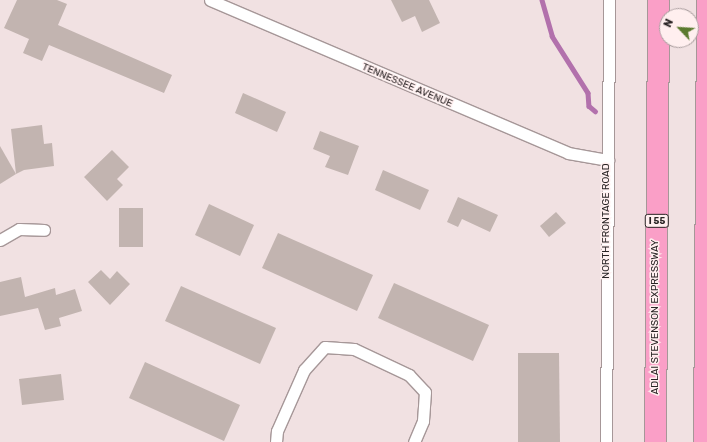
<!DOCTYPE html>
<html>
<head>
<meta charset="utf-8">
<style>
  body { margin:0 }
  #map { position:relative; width:707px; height:442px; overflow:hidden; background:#f1e1e2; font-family:Rubik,sans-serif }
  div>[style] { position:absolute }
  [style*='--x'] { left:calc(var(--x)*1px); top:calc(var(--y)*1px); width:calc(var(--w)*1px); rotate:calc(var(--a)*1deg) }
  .stream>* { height:4.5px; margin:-2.25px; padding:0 2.25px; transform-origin:2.25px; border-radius:2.25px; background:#b271ac }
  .building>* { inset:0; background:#c2b4b0 }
  .roads { filter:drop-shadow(1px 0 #a69798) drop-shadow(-1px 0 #a69798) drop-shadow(0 1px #a69798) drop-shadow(0 -1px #a69798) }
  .minor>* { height:11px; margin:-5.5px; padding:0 5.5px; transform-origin:5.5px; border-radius:5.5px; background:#fff }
  .motorway>* { height:21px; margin:-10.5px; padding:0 10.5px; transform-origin:10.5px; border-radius:10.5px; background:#fa9fc7 }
  span { translate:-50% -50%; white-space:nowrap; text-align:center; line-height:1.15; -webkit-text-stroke:3px #ffefef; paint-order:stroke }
  .shield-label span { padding:1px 3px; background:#ffefef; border:1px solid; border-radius:3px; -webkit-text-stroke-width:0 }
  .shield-label { font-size:9px; color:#292324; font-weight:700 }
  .street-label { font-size:10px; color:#292324 }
  .north { position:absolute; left:659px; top:8px; width:40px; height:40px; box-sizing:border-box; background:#ffefef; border:1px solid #a99d9e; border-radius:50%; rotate:295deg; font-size:11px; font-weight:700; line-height:16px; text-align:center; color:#292324 }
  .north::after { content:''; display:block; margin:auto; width:14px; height:18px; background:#5b7a2f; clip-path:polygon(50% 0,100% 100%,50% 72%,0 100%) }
</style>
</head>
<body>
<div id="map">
  <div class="stream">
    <div style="--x:542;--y:0;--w:37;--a:74"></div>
    <div style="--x:552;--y:36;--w:67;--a:57.7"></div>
    <div style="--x:588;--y:93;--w:13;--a:86"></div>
    <div style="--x:589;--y:106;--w:8;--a:40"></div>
  </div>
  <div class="building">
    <div style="clip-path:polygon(17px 0,57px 0,67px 4px,58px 25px,172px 75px,164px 93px,49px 45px,42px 61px,23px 53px,29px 39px,4px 28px)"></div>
    <div style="clip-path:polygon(391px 0,429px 0,440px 23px,422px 32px,415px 16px,402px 22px)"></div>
    <div style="clip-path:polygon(243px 93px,286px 112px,277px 132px,235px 113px)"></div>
    <div style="clip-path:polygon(42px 125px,44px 144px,52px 143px,54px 166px,24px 170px,16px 174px,11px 129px)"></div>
    <div style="clip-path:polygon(320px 131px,359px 146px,348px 175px,325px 167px,330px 156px,313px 149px)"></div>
    <div style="clip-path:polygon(0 146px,16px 174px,0 184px)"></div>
    <div style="clip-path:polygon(112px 150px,129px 167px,117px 179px,123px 185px,107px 201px,84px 177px)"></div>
    <div style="clip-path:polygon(383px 170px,429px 190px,420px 210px,375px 190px)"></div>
    <div style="clip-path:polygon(458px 197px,498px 215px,490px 232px,462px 219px,458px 227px,447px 222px)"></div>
    <div style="clip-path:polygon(209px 204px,254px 225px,240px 256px,195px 235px)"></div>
    <div style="clip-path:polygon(119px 208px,143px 208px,143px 247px,119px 247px)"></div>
    <div style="clip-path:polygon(556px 212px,566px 223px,549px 237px,540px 226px)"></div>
    <div style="clip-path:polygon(278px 233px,373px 275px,357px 311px,262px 268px)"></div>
    <div style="clip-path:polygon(101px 270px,110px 279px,117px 271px,130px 284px,110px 305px,88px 282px)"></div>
    <div style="clip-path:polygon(21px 277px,25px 297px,55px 288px,56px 295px,75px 289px,82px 311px,59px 318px,61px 326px,45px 330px,38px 308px,0 316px,0 282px)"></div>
    <div style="clip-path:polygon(394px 283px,489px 325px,473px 361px,378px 318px)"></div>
    <div style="clip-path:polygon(181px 286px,276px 328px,260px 364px,165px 321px)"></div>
    <div style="clip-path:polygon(518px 353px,559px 353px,560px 442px,518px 442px)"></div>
    <div style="clip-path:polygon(145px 362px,240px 405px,224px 441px,129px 398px)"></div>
    <div style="clip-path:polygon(61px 374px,64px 400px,22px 405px,19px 379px)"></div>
  </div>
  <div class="roads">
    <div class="minor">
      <div style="--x:210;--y:0;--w:389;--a:23.1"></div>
      <div style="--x:568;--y:153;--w:41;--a:9.9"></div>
      <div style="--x:0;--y:240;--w:22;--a:-30"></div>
      <div style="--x:19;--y:229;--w:25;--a:2"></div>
      <div style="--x:276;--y:442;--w:11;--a:-85"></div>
      <div style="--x:277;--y:431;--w:67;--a:-66.1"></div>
      <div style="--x:304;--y:370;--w:31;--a:-48"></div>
      <div style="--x:325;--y:347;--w:29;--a:4"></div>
      <div style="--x:354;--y:349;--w:61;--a:25.3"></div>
      <div style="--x:409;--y:375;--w:23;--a:47"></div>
      <div style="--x:425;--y:392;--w:29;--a:94"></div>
      <div style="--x:423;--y:421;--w:23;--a:113"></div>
      <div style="--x:606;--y:442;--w:442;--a:-89.6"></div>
    </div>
    <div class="motorway">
      <div style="--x:655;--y:442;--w:442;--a:-89.6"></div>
      <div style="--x:704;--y:442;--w:442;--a:-89.6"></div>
    </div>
  </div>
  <div class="shield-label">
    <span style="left:657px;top:221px">I 55</span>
  </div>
  <div class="street-label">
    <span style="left:407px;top:86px;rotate:23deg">TENNESSEE AVENUE</span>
    <span style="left:607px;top:221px;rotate:-90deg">NORTH FRONTAGE ROAD</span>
    <span style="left:656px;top:317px;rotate:-90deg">ADLAI STEVENSON EXPRESSWAY</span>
  </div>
  <div class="north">N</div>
</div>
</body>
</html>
